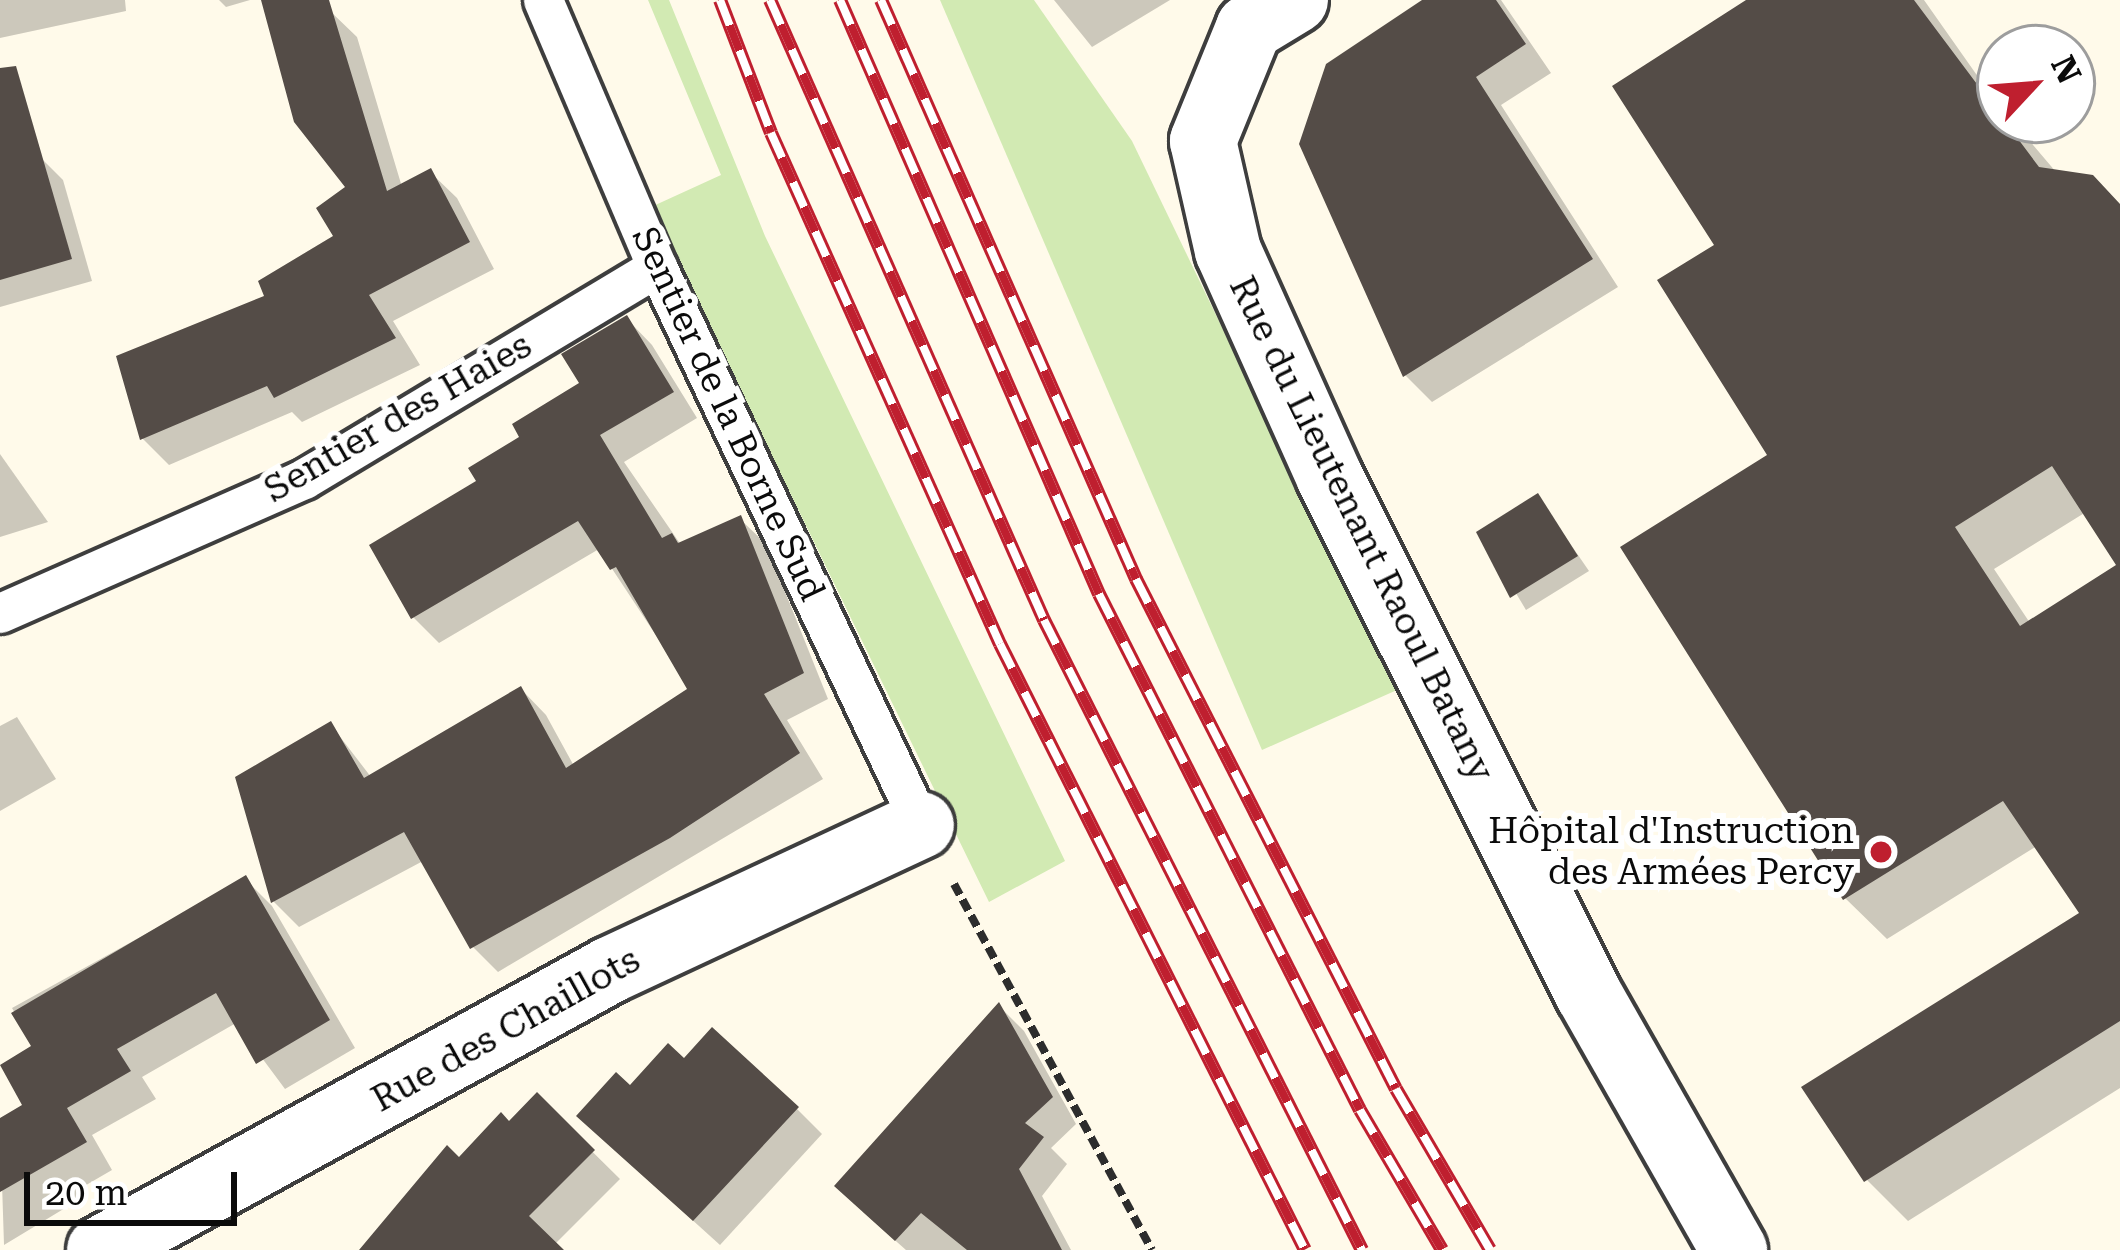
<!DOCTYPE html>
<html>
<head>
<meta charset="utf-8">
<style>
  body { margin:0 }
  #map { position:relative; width:2120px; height:1250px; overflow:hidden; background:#fffaea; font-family:"Roboto Serif",serif }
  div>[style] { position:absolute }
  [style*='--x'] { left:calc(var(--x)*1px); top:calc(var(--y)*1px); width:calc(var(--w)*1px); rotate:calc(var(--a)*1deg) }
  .green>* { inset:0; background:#d2eab3 }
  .shadow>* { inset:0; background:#0003 }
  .building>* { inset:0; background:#544c47 }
  .path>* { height:8px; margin-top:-4px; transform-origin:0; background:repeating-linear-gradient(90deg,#2d2d2d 0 12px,transparent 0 18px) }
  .roads { filter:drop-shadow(3px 0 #3e3e3e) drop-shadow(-3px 0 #3e3e3e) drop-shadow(0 3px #3e3e3e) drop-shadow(0 -3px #3e3e3e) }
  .lane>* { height:39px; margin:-19.5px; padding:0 19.5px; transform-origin:19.5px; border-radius:19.5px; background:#fff }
  .street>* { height:66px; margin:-33px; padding:0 33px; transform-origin:33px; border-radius:33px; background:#fff }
  .rail>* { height:14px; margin-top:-7px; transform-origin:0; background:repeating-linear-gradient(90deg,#fff 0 27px,#bf1f2f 0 54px); box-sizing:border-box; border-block:3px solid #bf1f2f }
  .dots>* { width:33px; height:33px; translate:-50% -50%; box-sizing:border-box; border:6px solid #fff; border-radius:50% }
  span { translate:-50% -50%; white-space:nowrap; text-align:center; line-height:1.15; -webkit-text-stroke:12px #fff; paint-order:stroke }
  .street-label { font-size:36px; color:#0b0b0b }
  .poi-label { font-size:36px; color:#0b0b0b }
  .right { translate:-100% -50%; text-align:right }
  .north { position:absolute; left:1976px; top:24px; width:120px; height:120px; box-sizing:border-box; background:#fff; border:3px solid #9d9d9d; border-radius:50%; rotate:64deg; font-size:33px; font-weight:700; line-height:48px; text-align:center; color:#0b0b0b }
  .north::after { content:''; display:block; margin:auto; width:42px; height:54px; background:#bf1f2f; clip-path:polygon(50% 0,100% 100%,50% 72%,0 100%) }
  .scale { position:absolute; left:24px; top:1172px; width:213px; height:54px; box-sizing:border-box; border:6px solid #0b0b0b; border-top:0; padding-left:15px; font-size:36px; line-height:42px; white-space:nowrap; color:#0b0b0b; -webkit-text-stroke:9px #fff; paint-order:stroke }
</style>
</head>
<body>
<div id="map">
  <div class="green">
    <div style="clip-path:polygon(648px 0,669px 0,765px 236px,1065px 861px,989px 902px,651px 207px,721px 175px)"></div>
    <div style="clip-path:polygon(940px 0,1034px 0,1132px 141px,1397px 690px,1262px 750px)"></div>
  </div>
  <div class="shadow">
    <div style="clip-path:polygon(0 0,125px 0,126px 11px,0 38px)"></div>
    <div style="clip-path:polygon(219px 0,250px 0,226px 7px)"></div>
    <div style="clip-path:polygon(1054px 0,1170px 0,1092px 47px)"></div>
    <div style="clip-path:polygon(1428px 0,1501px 0,1551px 73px,1501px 105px,1618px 287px,1432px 402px,1405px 375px)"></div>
    <div style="clip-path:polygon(1751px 0,1924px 0,2000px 108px,2000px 120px,2012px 120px,2056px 172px,2120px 206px,2120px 565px,2086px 512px,1994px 569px,2030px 623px,2120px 566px,2120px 1088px,1908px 1221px,1867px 1180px,2083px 914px,2037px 846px,1887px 939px,1845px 898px,1771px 456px,1718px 246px)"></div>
    <div style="clip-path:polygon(330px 11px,357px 37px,402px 187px,430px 172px,457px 198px,494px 269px,393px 321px,420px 365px,302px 422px,292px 412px,169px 465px,143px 439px,120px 357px,267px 297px,337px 237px,350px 188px)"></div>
    <div style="clip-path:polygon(41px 158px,63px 180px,92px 281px,0 307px,0 171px)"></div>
    <div style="clip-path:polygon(627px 319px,652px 345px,697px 418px,624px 462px,681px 545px,740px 519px,766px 544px,828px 699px,787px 720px,823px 779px,498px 972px,473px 947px,423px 861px,299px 927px,274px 902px,239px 778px,331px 725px,371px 777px,521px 689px,546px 715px,574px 766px,692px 690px,599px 549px,439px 643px,413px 617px,480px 482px,583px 384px)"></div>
    <div style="clip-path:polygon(0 454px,48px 522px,0 537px)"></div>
    <div style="clip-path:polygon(1538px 497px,1589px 571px,1526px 610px,1480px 533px)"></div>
    <div style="clip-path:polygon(17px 717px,56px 779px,0 811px,0 726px)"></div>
    <div style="clip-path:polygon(245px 879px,272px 906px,355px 1048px,285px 1089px,236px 1023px,142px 1077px,156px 1099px,92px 1135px,112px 1170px,81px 1188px,85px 1196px,4px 1245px,0 1122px,26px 1106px,35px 1047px,12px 1008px)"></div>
    <div style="clip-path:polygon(999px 1006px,1024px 1031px,1076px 1124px,1051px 1148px,1067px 1164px,1042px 1196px,1071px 1250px,906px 1250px,863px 1212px)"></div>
    <div style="clip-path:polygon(684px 1062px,797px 1109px,822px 1134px,720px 1245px,605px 1141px,630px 1089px)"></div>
    <div style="clip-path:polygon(537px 1097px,620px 1179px,554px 1245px,560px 1250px,363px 1250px)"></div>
  </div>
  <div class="building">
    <div style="clip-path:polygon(261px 0,329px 0,387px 191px,431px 168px,470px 242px,369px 295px,396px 338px,274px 398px,267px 386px,140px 440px,116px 356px,264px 296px,258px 281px,333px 236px,316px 208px,345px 187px,294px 122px)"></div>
    <div style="clip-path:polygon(1422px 0,1496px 0,1526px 44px,1476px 77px,1593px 259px,1403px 377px,1299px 144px,1326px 64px)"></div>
    <div style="clip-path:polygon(evenodd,1746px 0,1914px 0,2039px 167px,2093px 175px,2120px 204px,2120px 1021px,1864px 1182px,1801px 1087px,2079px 913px,2003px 801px,1843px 900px,1620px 547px,1767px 455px,1657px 280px,1714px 245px,1612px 86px,1746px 0,2052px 466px,2116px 565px,2020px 626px,1955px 527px,2052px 466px)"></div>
    <div style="clip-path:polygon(16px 66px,72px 259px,0 280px,0 68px)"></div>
    <div style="clip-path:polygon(627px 315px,674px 392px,600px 435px,662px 538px,672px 533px,678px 543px,741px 515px,804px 673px,764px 694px,800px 753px,670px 838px,470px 949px,404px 832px,271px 903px,235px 777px,331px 721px,364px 778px,521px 686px,566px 768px,687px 689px,616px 567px,610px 570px,578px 521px,411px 619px,369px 545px,476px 481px,468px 468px,519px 437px,512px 424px,579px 383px,561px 354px)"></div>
    <div style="clip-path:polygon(1538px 493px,1578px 556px,1510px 598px,1476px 532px)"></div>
    <div style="clip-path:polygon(246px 875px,330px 1020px,256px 1064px,216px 993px,117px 1049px,131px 1071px,67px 1108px,87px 1142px,0 1192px,0 1118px,22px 1105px,0 1065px,31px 1046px,11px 1013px)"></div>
    <div style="clip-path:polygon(999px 1002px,1053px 1097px,1025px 1123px,1044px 1137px,1019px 1169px,1062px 1250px,967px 1250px,921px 1213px,895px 1241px,834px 1186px)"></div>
    <div style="clip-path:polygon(712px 1027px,799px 1107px,693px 1221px,576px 1116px,616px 1072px,630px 1085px,668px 1043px,684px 1058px)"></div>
    <div style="clip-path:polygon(537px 1092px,595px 1150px,529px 1216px,564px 1250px,359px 1250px,447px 1145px,459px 1157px,501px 1112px,509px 1121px)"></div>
  </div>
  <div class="path">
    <div style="--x:954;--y:884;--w:416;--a:61.6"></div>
  </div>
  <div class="roads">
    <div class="lane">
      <div style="--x:543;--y:0;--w:290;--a:66.9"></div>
      <div style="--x:657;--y:267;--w:617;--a:64.68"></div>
      <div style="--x:0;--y:613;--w:332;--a:-23.8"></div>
      <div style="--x:304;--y:479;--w:412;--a:-31"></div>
    </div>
    <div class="street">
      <div style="--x:1295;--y:0;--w:54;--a:148.7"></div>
      <div style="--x:1249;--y:28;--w:122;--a:112.2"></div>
      <div style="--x:1203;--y:141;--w:113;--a:77.2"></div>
      <div style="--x:1228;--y:251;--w:249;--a:65.8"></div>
      <div style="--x:1330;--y:478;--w:576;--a:63.39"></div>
      <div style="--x:1588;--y:993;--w:296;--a:60.4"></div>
      <div style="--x:100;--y:1250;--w:582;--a:-28.77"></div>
      <div style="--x:610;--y:970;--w:343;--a:-25"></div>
    </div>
  </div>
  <div class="rail">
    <div style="--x:720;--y:0;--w:142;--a:69"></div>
    <div style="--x:771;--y:133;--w:560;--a:65.86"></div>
    <div style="--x:1000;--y:644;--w:678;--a:63.28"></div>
    <div style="--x:770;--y:0;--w:678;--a:66.16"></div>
    <div style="--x:1044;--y:620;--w:706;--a:63.22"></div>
    <div style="--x:840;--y:0;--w:648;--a:66.44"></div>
    <div style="--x:1099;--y:594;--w:578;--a:63.17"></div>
    <div style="--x:1360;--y:1110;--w:162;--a:59.6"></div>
    <div style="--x:881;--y:0;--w:633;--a:66.23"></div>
    <div style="--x:1136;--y:579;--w:572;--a:62.99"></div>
    <div style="--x:1396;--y:1089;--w:186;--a:59.7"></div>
  </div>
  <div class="dots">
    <div style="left:1881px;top:852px;background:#bf1f2f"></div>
  </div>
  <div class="street-label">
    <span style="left:728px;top:414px;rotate:65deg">Sentier de la Borne Sud</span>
    <span style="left:398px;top:418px;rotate:-30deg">Sentier des Haies</span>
    <span style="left:1361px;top:529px;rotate:64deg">Rue du Lieutenant Raoul Batany</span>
    <span style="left:506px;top:1030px;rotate:-29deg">Rue des Chaillots</span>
  </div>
  <div class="poi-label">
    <span class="right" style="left:1854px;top:852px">Hôpital d'Instruction<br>des Armées Percy</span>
  </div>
  <div class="north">N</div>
  <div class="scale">20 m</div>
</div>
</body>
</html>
